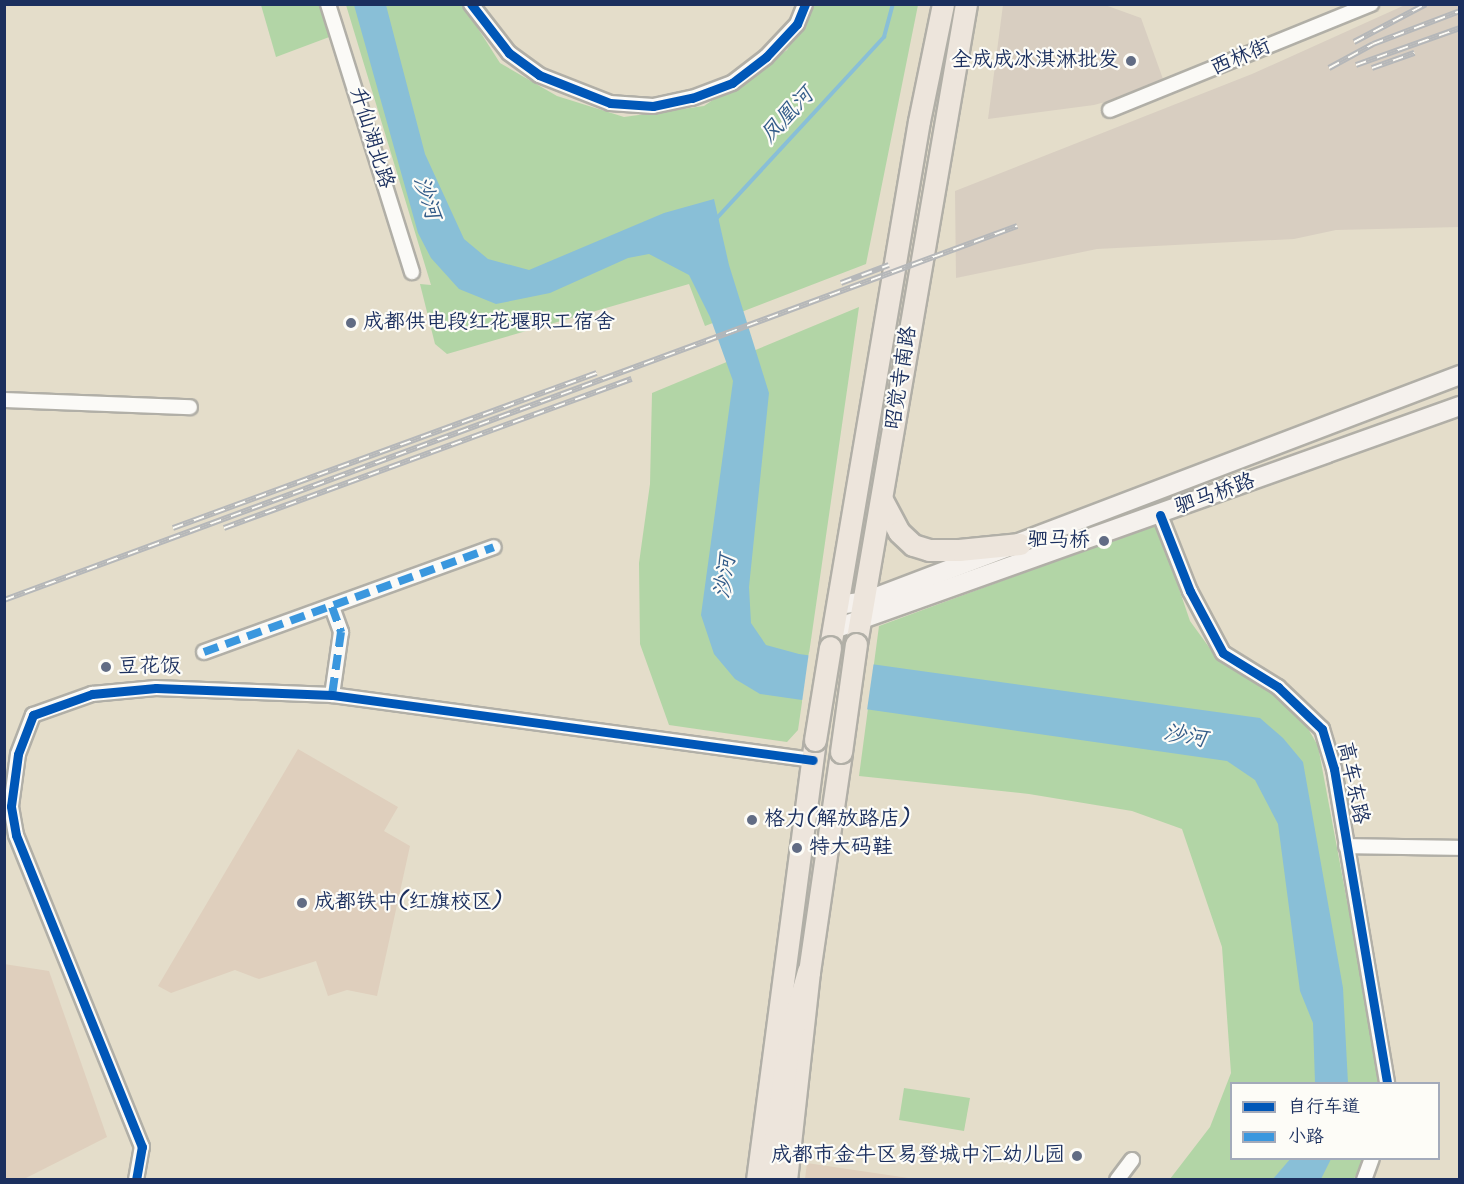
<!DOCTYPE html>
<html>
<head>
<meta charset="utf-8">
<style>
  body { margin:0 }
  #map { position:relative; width:1464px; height:1184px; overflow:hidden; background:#e4ddca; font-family:Kalam,"LXGW WenKai TC",sans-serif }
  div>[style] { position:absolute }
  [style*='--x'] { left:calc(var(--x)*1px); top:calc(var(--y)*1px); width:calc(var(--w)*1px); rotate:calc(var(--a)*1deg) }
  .built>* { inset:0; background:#dfcfbd }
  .industrial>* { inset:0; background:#d8cec1 }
  .green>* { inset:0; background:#b2d5a6 }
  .water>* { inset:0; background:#89bfd7 }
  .pier>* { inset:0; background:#e4ddca }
  .stream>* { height:4px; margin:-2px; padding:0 2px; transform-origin:2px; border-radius:2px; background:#89bfd7 }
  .roads { filter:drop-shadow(2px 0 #b1afa7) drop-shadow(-2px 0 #b1afa7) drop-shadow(0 2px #b1afa7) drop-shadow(0 -2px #b1afa7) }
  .minor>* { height:14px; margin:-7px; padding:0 7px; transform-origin:7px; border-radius:7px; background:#fbfaf7 }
  .secondary>* { height:18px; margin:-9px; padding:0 9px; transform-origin:9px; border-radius:9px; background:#f5f1ed }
  .primary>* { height:21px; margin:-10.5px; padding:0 10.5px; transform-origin:10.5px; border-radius:10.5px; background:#ede5dc }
  .trunk>* { height:22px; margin:-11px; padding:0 11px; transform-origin:11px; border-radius:11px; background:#ede5dc }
  .rail>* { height:6px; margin-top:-3px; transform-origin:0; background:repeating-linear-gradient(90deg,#fdfcf7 0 11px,#b5b7b9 0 22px); box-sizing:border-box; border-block:2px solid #b5b7b9 }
  .bridges { filter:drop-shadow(2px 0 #b1afa7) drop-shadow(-2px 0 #b1afa7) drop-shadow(0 2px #b1afa7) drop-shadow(0 -2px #b1afa7) }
  .primary-bridge>* { height:21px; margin:-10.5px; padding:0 10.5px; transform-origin:10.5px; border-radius:10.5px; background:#ede5dc }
  .quiet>* { height:8px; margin-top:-4px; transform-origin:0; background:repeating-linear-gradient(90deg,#3a97de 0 15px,transparent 0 23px) }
  .cycleway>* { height:9px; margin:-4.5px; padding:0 4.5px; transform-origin:4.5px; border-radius:4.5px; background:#0057b8 }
  .dots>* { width:16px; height:16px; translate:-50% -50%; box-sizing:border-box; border:3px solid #fdfcf7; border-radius:50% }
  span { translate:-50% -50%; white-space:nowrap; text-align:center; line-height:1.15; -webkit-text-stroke:4.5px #fdfcf7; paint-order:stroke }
  .street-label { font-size:21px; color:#1b2f5e }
  .poi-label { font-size:21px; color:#1b2f5e }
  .right { translate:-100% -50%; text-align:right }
  .left { translate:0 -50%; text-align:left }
  .water-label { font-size:22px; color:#345d8a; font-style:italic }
  .frame { position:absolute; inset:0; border:6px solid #1b2f5e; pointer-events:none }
  .legend { position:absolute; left:1230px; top:1082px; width:210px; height:78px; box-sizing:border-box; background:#fdfcf7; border:2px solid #a3aaba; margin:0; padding:8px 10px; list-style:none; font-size:18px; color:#1b2f5e }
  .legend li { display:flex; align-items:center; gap:12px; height:30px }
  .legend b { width:30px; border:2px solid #a3aaba }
</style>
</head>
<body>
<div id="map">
  <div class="built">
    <div style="clip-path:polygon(298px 749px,398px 807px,384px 831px,410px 846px,377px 996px,347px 990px,328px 996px,316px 961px,259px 979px,235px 970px,171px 993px,158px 986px)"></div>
    <div style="clip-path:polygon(4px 964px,49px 971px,107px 1137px,24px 1179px,5px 1179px)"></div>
    <div style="clip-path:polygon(807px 1163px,915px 1179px,805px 1179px)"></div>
  </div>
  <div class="industrial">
    <div style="clip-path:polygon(1003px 5px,1105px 5px,1141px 18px,1163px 79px,1141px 92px,1094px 105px,988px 119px)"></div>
    <div style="clip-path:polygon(1405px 5px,1459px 5px,1459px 227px,1336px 230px,1294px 239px,1097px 249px,956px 278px,955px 191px,1252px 74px)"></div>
  </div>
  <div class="green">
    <div style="clip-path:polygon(261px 5px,321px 5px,332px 36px,276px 57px)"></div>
    <div style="clip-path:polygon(346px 5px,463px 5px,500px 63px,557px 96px,624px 117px,704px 106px,787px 50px,813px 5px,918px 5px,866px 264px,705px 326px,689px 284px,447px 354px,435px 344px,420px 284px,431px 285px)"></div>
    <div style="clip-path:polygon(859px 307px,798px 730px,787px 742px,669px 725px,640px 644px,639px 563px,650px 484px,652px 393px)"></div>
    <div style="clip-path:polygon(1157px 524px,1190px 621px,1214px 654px,1235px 671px,1269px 689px,1301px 716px,1318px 746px,1381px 1083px,1232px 1084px,1232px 1158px,1364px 1159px,1354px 1179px,1170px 1179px,1210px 1127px,1231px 1073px,1222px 947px,1182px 829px,1132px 811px,1029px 794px,859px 776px,879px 626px)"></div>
    <div style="clip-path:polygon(904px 1088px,970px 1098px,964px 1131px,899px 1120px)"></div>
  </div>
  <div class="water">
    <div style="clip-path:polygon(354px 5px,386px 5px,425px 154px,464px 239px,488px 259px,529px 270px,664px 213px,714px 199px,729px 265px,769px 393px,749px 587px,751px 623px,766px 645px,799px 654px,1260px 718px,1283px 738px,1303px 762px,1343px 988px,1348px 1083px,1315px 1083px,1313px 1023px,1300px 991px,1278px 824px,1255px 780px,1227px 761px,760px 694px,735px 679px,714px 654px,701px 615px,733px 381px,710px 317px,689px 275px,649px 254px,628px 258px,550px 293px,496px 304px,459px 289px,431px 258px,418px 233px)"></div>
    <div style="clip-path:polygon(1291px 1158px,1331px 1158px,1331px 1159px,1321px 1179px,1273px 1179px)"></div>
  </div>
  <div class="pier">
    <div style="clip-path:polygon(809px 652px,874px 661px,867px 710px,802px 702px)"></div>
  </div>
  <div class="stream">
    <div style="--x:716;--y:219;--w:248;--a:-47.3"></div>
    <div style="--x:884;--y:37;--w:34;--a:-75"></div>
  </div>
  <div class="roads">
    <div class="minor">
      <div style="--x:328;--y:4;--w:281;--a:72.6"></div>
      <div style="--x:471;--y:4;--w:62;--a:52.2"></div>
      <div style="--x:509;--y:53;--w:37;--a:36"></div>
      <div style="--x:539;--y:75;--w:76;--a:21.5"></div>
      <div style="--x:610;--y:103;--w:43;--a:4"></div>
      <div style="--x:653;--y:106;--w:40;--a:-12"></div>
      <div style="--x:692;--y:98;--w:43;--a:-20.6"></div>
      <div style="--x:732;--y:83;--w:43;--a:-37.4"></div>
      <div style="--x:766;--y:57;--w:45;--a:-46.8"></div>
      <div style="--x:797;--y:24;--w:22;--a:-68"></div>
      <div style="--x:1110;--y:110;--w:282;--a:-22.1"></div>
      <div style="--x:4;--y:400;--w:186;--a:2.2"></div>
      <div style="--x:1160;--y:515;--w:82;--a:68.5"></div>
      <div style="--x:1190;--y:591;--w:70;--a:62"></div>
      <div style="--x:1223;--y:653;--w:65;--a:31.7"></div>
      <div style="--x:1278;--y:687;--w:61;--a:43.7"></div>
      <div style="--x:1322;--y:729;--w:42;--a:73.3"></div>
      <div style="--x:1334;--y:769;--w:319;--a:80.4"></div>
      <div style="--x:332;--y:607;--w:27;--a:70"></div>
      <div style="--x:341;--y:632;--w:64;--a:98.1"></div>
      <div style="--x:204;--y:652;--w:308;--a:-19.9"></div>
      <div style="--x:1346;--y:846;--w:114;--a:1"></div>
      <div style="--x:136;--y:1180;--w:34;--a:-80"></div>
      <div style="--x:142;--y:1147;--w:336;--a:-112"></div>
      <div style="--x:16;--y:835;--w:29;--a:-100"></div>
      <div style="--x:11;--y:806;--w:52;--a:-82.3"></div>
      <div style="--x:18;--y:754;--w:42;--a:-69"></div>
      <div style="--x:33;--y:715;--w:63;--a:-19.6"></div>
      <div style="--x:92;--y:694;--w:64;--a:-5.4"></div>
      <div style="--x:156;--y:688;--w:176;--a:2.3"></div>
      <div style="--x:332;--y:695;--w:485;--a:7.7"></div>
      <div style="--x:1117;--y:1180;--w:25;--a:-53"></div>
      <div style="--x:1364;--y:1180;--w:23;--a:-70"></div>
    </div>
    <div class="secondary">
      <div style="--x:838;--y:605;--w:28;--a:-8"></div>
      <div style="--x:866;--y:601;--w:636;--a:-20.83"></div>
      <div style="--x:834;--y:629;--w:665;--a:-19.61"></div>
    </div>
    <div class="primary">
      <div style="--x:882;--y:500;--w:36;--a:62"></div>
      <div style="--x:899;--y:532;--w:19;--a:43"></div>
      <div style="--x:913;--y:545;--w:17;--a:17"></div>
      <div style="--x:929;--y:550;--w:30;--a:0"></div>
      <div style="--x:959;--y:550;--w:61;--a:-5.6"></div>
      <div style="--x:856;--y:644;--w:649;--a:-80.25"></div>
      <div style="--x:830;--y:647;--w:533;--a:-80.4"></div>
      <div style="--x:919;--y:121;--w:119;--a:-78.4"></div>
      <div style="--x:757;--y:1180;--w:444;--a:-82.5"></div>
      <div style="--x:786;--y:1180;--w:209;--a:-83.7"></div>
      <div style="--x:809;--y:972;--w:222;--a:-81.7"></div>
    </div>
    <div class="trunk">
      <div style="--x:771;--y:1180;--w:138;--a:-82.5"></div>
      <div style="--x:789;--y:1043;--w:74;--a:-74.3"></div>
    </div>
  </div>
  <div class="rail">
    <div style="--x:1354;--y:42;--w:81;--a:-27.8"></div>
    <div style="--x:1356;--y:65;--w:110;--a:-19.6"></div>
    <div style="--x:1329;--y:68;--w:50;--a:-28.6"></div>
    <div style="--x:1373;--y:44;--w:93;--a:-20.8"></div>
    <div style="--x:1372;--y:68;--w:45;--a:-19.7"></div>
    <div style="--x:841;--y:283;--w:51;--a:-20.6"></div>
    <div style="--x:173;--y:528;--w:451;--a:-20.1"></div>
    <div style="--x:224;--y:528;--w:434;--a:-20.1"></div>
    <div style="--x:4;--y:600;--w:1080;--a:-20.26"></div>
  </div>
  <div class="bridges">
    <div class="primary-bridge">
      <div style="--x:815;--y:740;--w:94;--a:-80.8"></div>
      <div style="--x:841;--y:752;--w:109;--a:-82.1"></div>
    </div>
  </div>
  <div class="quiet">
    <div style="--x:332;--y:607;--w:27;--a:70"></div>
    <div style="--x:341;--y:632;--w:64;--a:98.1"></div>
    <div style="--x:204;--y:652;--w:308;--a:-19.9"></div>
  </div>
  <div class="cycleway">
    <div style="--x:471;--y:4;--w:62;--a:52.2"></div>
    <div style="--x:509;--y:53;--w:37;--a:36"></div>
    <div style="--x:539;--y:75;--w:76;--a:21.5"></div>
    <div style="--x:610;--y:103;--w:43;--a:4"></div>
    <div style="--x:653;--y:106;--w:40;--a:-12"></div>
    <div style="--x:692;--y:98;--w:43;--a:-20.6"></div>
    <div style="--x:732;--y:83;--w:43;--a:-37.4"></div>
    <div style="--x:766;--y:57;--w:45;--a:-46.8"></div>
    <div style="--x:797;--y:24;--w:22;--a:-68"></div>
    <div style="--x:1160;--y:515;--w:82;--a:68.5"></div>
    <div style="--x:1190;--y:591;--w:70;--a:62"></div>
    <div style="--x:1223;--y:653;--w:65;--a:31.7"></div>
    <div style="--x:1278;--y:687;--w:61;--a:43.7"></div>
    <div style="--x:1322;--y:729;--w:42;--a:73.3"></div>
    <div style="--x:1334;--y:769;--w:319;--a:80.4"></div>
    <div style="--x:136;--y:1180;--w:34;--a:-80"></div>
    <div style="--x:142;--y:1147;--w:336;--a:-112"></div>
    <div style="--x:16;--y:835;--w:29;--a:-100"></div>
    <div style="--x:11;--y:806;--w:52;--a:-82.3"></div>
    <div style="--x:18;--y:754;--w:42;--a:-69"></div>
    <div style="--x:33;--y:715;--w:63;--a:-19.6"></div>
    <div style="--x:92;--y:694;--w:64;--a:-5.4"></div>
    <div style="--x:156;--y:688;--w:176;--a:2.3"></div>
    <div style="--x:332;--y:695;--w:485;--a:7.7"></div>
  </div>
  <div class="dots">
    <div style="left:1131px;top:61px;background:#616c84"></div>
    <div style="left:351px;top:323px;background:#616c84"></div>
    <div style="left:1104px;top:541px;background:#616c84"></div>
    <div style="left:106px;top:667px;background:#616c84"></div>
    <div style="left:752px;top:820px;background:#616c84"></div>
    <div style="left:797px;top:848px;background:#616c84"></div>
    <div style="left:302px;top:903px;background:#616c84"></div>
    <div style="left:1077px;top:1156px;background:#616c84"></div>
  </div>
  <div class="street-label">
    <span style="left:1241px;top:58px;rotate:-23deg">西林街</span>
    <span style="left:371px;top:138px;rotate:73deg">升仙湖北路</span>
    <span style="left:902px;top:378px;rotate:-81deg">昭觉寺南路</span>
    <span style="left:1215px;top:495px;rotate:-20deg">驷马桥路</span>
    <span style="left:1352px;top:783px;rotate:78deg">高车东路</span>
  </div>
  <div class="poi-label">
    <span class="right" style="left:1119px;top:61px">全成成冰淇淋批发</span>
    <span class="left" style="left:363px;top:323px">成都供电段红花堰职工宿舍</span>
    <span class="right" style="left:1090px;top:541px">驷马桥</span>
    <span class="left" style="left:118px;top:667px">豆花饭</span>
    <span class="left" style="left:764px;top:820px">格力(解放路店)</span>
    <span class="left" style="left:809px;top:848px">特大码鞋</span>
    <span class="left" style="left:314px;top:903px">成都铁中(红旗校区)</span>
    <span class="right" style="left:1065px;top:1156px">成都市金牛区易登城中汇幼儿园</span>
  </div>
  <div class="water-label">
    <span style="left:788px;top:116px;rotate:-47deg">凤凰河</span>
    <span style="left:426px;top:198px;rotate:72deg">沙河</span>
    <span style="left:726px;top:577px;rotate:-82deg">沙河</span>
    <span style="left:1185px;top:737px;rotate:10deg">沙河</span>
  </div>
  <div class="frame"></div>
  <ul class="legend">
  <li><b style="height:8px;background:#0057b8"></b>自行车道</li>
  <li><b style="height:8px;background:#3a97de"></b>小路</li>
  </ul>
</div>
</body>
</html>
